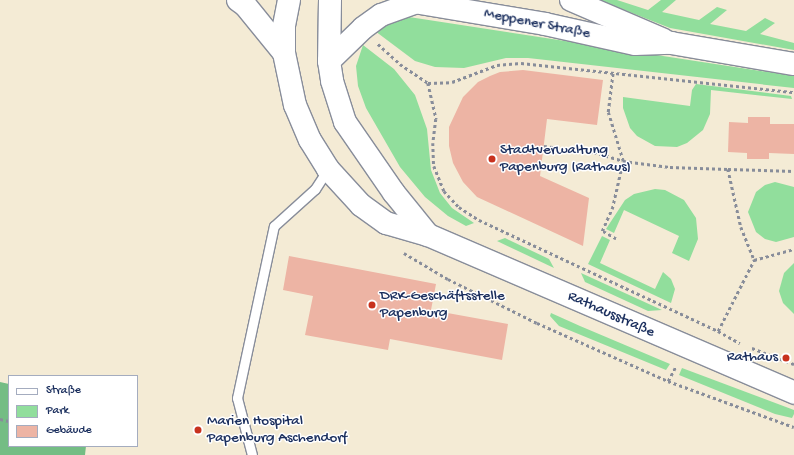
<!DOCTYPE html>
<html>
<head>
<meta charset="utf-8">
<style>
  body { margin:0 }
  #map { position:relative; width:794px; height:455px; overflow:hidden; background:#f4ebd5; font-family:"Gochi Hand",sans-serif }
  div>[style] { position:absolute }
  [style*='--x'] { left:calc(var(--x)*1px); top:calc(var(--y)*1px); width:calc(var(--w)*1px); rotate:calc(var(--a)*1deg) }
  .green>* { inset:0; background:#91de9c }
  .forest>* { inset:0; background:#74bd84 }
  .building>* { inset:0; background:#edb4a4 }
  .path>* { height:2.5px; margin-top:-1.25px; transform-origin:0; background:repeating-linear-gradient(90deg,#888d9a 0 3px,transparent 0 6px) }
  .roads { filter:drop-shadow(1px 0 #888d9a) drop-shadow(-1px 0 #888d9a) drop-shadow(0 1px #888d9a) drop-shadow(0 -1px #888d9a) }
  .lane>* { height:9px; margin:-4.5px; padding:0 4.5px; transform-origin:4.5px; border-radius:4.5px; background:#fff }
  .secondary>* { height:22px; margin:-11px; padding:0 11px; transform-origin:11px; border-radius:11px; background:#fff }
  .primary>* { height:22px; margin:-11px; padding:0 11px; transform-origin:11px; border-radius:11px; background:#fff }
  .dots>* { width:11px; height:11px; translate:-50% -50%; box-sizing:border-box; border:2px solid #fff; border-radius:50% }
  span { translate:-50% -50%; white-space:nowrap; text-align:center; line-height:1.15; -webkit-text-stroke:3px #fff; paint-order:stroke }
  .street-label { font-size:15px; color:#1b2f5e }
  .poi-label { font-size:15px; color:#1b2f5e }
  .left { translate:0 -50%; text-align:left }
  .right { translate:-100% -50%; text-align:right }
  .legend { position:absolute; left:8px; top:375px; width:130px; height:72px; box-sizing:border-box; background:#fff; border:1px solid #a4acbf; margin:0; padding:5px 7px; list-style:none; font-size:12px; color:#1b2f5e }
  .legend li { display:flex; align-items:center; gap:8px; height:20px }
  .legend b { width:20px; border:1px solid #a4acbf }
</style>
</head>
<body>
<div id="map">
  <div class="green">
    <div style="clip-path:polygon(599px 0,617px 0,648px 10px,661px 0,676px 0,662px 12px,699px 20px,717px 7px,727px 10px,710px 24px,746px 31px,765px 18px,775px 23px,760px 34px,794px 43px,794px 50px,670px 28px)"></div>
    <div style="clip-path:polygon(409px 17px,794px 76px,794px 88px,528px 58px,506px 58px,464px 68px,435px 67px,415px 61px,375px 31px,391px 22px)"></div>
    <div style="clip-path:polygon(363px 45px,394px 69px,415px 95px,427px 129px,431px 170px,440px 193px,452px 208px,474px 223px,466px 226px,448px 216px,425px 197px,400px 167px,366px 108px,358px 86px,356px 66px)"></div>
    <div style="clip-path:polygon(696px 84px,791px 96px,792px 99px,711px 90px,710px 114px,703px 130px,687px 143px,677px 147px,655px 146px,637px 136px,630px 128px,623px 108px,623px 97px,690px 106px,692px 90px)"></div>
    <div style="clip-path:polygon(775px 182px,794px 187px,794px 237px,776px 242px,765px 239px,756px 232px,748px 212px,756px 192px,765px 185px)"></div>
    <div style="clip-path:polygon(655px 189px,665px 190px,684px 200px,696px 218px,698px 239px,689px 261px,672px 253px,679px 236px,624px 210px,614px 233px,606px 229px,625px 200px,634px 194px)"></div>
    <div style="clip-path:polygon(602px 236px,610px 240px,600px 263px,655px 289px,663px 272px,671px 279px,675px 289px,671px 303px,588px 264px)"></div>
    <div style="clip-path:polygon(505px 238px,549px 259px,554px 268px,497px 241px)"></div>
    <div style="clip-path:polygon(794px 263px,794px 314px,783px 303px,779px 291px,784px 273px)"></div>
    <div style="clip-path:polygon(581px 273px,662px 310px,648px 311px,585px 282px)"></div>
    <div style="clip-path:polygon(551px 313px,580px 326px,670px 364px,666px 370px,559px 326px,550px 316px)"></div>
    <div style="clip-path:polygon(682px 368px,794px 410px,794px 414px,792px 418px,775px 414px,679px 375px)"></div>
  </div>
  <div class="forest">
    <div style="clip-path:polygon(0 382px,9px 384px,9px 446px,86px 446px,85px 455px,0 455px)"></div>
  </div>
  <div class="building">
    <div style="clip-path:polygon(523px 70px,603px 80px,597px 125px,547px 119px,540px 176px,589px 198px,583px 246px,477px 197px,463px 182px,453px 163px,449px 146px,449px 127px,463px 97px,478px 82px,490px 76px,500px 72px)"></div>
    <div style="clip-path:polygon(748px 117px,770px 117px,770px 124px,794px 124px,794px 154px,769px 153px,769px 159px,747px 159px,747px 153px,728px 152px,729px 122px,748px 123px)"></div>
    <div style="clip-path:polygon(289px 256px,436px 284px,431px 310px,508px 324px,502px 360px,390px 339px,388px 350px,305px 335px,313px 296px,283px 290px)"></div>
  </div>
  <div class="path">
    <div style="--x:378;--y:44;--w:30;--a:42"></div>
    <div style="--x:400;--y:64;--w:34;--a:34"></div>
    <div style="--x:428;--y:83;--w:24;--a:-2"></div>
    <div style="--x:452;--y:82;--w:48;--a:-20.7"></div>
    <div style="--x:497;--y:65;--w:24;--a:-5"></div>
    <div style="--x:521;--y:63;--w:275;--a:6.1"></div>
    <div style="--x:428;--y:83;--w:37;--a:77"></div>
    <div style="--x:436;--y:119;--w:24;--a:97"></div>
    <div style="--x:433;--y:143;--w:23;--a:88"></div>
    <div style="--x:434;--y:166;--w:27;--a:68"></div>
    <div style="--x:444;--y:191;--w:22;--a:47"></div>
    <div style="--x:459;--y:207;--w:24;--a:33"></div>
    <div style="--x:479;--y:220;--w:264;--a:24.9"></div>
    <div style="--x:718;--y:331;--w:80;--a:-63.1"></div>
    <div style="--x:754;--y:260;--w:41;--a:-15.4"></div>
    <div style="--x:544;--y:146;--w:50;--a:6.8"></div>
    <div style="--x:594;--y:152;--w:30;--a:17"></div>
    <div style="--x:623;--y:161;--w:51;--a:-107"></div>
    <div style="--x:608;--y:112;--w:40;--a:-82.9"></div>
    <div style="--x:728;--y:169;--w:66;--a:1.7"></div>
    <div style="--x:616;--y:239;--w:16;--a:-150"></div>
    <div style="--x:602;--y:231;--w:24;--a:-66"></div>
    <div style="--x:612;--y:209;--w:49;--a:-77.1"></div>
    <div style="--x:623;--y:161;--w:47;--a:7.3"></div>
    <div style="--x:670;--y:167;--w:58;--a:2"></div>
    <div style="--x:728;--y:169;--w:59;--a:77.4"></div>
    <div style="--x:741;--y:227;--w:35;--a:68"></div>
    <div style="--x:404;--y:253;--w:51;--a:30.6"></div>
    <div style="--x:448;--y:279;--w:99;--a:26.3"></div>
    <div style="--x:537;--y:323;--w:143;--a:23.9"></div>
    <div style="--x:668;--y:381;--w:17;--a:-62"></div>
    <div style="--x:718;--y:331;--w:25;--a:29"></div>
    <div style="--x:752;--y:348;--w:45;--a:20.9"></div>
    <div style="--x:668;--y:381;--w:134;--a:20.1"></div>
    <div style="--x:0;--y:419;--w:9;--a:13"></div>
  </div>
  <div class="roads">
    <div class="lane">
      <div style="--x:252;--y:455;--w:59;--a:-104.7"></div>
      <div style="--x:237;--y:398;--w:176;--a:-77.9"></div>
      <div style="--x:274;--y:226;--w:55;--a:-42.1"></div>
      <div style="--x:315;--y:189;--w:24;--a:-57"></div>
    </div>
    <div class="secondary">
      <div style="--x:238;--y:0;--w:9;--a:36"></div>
      <div style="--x:245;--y:5;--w:62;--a:50.9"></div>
      <div style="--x:289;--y:0;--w:26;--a:101"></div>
      <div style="--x:284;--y:26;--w:27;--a:90"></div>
      <div style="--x:284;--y:53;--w:53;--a:78.1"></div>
      <div style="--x:295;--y:105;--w:38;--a:67"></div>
      <div style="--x:310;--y:140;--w:34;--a:58"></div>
      <div style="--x:328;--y:169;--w:49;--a:47.5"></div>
      <div style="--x:361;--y:205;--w:31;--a:36"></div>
      <div style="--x:386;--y:223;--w:44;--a:15.9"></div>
      <div style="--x:428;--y:235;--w:399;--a:23.3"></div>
      <div style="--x:330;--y:0;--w:61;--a:90.9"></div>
      <div style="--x:329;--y:61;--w:20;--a:81"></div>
      <div style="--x:332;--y:81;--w:43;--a:72.4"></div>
      <div style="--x:345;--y:122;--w:86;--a:55.4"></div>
      <div style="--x:394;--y:193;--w:54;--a:51"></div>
      <div style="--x:329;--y:61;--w:47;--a:-44.1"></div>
      <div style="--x:363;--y:28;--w:22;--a:-36"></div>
      <div style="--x:381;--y:15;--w:37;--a:-20"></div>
    </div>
    <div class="primary">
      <div style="--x:402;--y:0;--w:145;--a:9.5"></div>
      <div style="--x:545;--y:24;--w:92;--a:12.5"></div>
      <div style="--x:635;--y:44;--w:36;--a:-2"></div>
      <div style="--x:671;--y:43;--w:125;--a:9.7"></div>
      <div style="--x:571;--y:0;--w:101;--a:23.3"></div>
    </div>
  </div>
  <div class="dots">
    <div style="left:492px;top:159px;background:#c8321e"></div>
    <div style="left:372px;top:305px;background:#c8321e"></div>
    <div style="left:786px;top:358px;background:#c8321e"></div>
    <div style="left:198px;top:430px;background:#c8321e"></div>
  </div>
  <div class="street-label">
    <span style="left:537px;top:24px;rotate:11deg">Meppener Straße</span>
    <span style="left:611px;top:315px;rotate:24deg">Rathausstraße</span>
  </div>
  <div class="poi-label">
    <span class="left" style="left:500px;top:159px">Stadtverwaltung<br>Papenburg (Rathaus)</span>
    <span class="left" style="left:380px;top:305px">DRK-Geschäftsstelle<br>Papenburg</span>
    <span class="right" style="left:778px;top:358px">Rathaus</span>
    <span class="left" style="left:207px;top:430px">Marien Hospital<br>Papenburg Aschendorf</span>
  </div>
  <ul class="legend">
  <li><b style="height:5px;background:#fff"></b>Straße</li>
  <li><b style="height:11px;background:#91de9c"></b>Park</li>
  <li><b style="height:11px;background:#edb4a4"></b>Gebäude</li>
  </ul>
</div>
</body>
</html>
